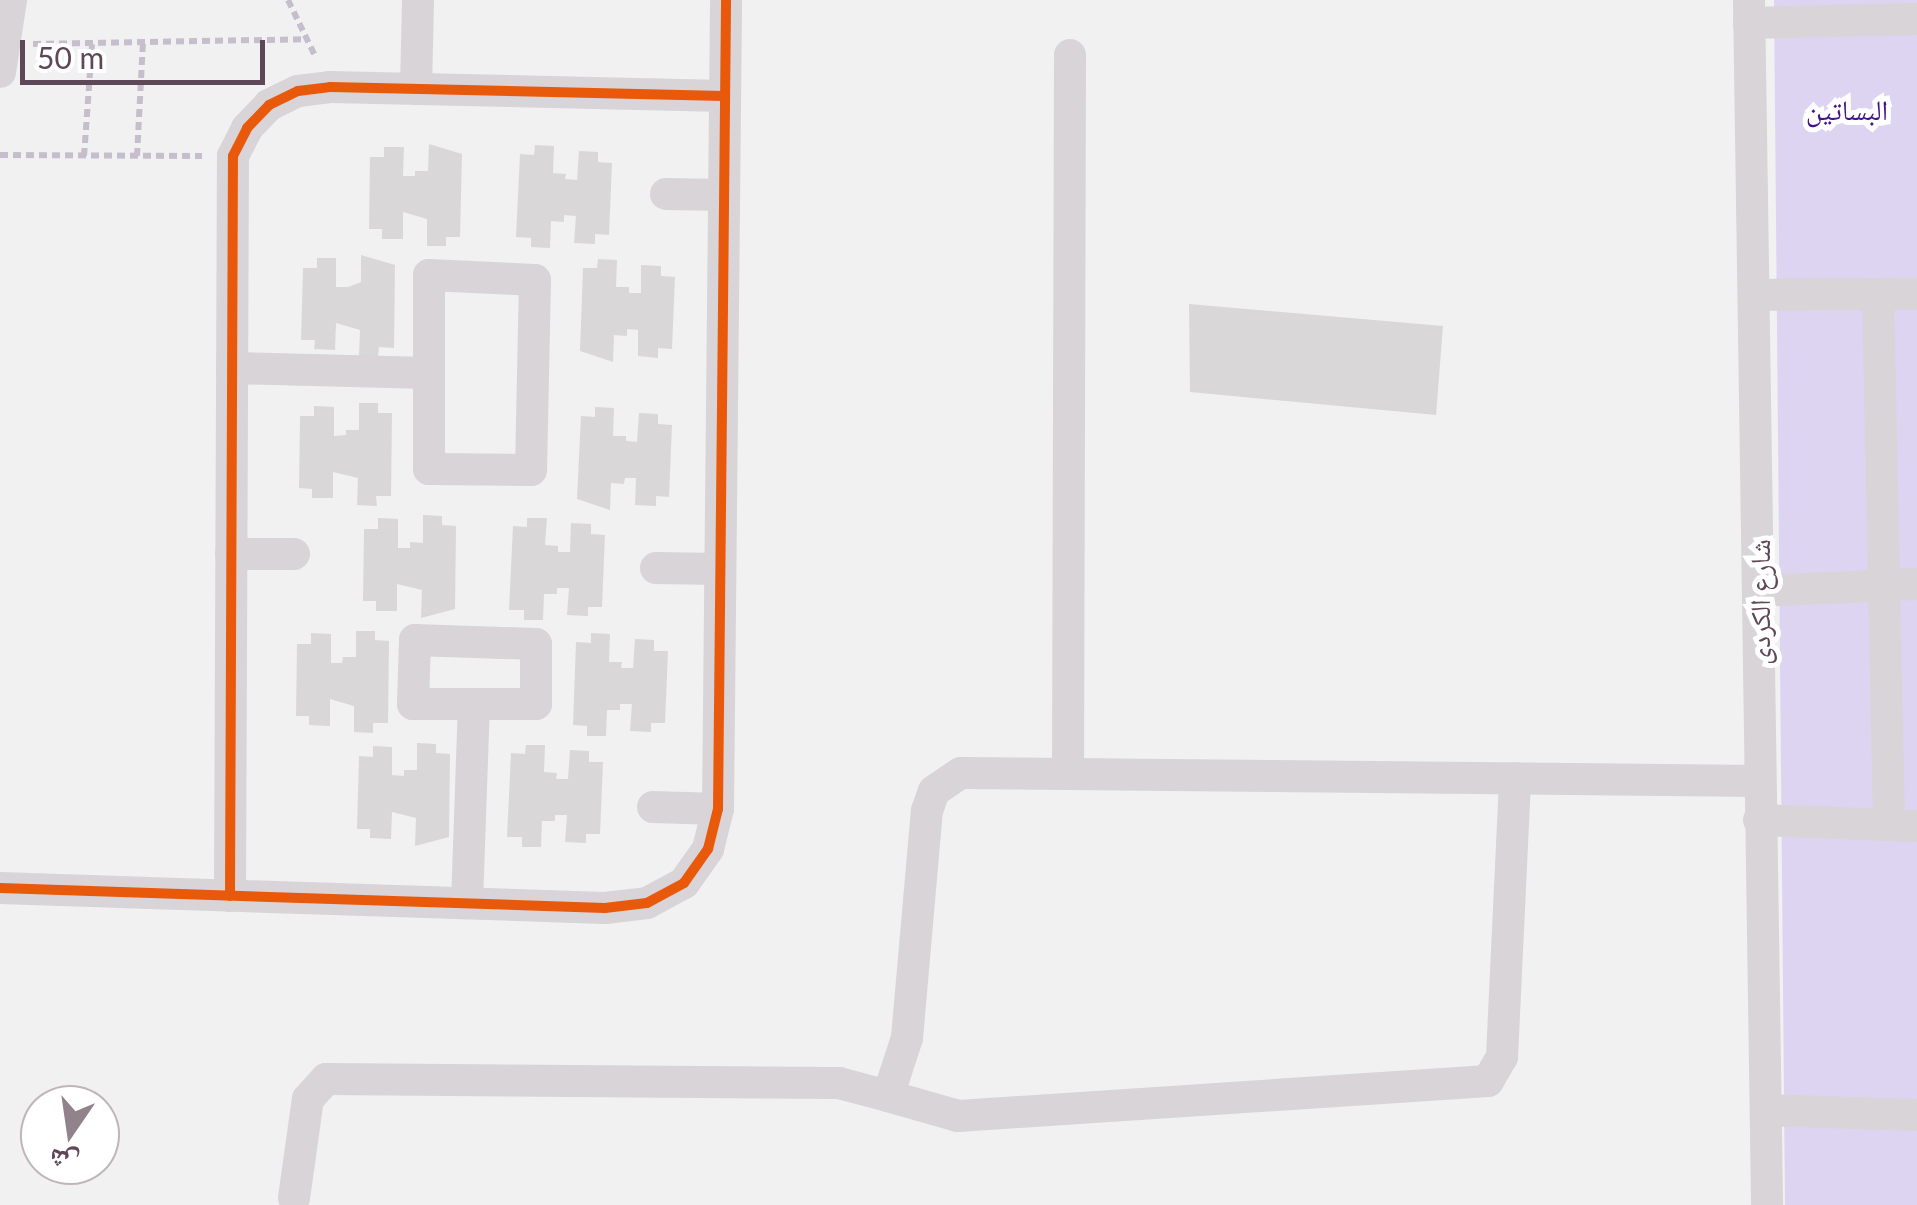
<!DOCTYPE html>
<html>
<head>
<meta charset="utf-8">
<style>
  body { margin:0 }
  #map { position:relative; width:1917px; height:1205px; overflow:hidden; background:#f1f1f1; font-family:Lato,"Noto Naskh Arabic",sans-serif }
  div>[style] { position:absolute }
  [style*='--x'] { left:calc(var(--x)*1px); top:calc(var(--y)*1px); width:calc(var(--w)*1px); rotate:calc(var(--a)*1deg) }
  .green>* { inset:0; background:#ddd4f1 }
  .building>* { inset:0; background:#dad7d8 }
  .path>* { height:6px; margin-top:-3px; transform-origin:0; background:repeating-linear-gradient(90deg,#c6becc 0 8px,transparent 0 13px) }
  .minor>* { height:32px; margin:-16px; padding:0 16px; transform-origin:16px; border-radius:16px; background:#d8d4d7 }
  .cycleway>* { height:10px; margin:-5px; padding:0 5px; transform-origin:5px; border-radius:5px; background:#e8590c }
  span { translate:-50% -50%; white-space:nowrap; text-align:center; line-height:1.15; -webkit-text-stroke:10px #fff; paint-order:stroke }
  .park-label { font-size:28px; color:#401484 }
  .street-label { font-size:28px; color:#5e4756 }
  .north { position:absolute; left:20px; top:1085px; width:100px; height:100px; box-sizing:border-box; background:#fff; border:2px solid #bfb5bb; border-radius:50%; rotate:193deg; font-size:28px; font-weight:700; line-height:40px; text-align:center; color:#5e4756 }
  .north::after { content:''; display:block; margin:auto; width:35px; height:45px; background:#91828c; clip-path:polygon(50% 0,100% 100%,50% 72%,0 100%) }
  .scale { position:absolute; left:20px; top:40px; width:245px; height:45px; box-sizing:border-box; border:5px solid #5e4756; border-top:0; padding-left:12px; font-size:30px; line-height:35px; white-space:nowrap; color:#5e4756; -webkit-text-stroke:8px #fff; paint-order:stroke }
</style>
</head>
<body>
<div id="map">
  <div class="green">
    <div style="clip-path:polygon(1774px 0,1917px 0,1917px 1205px,1785px 1205px)"></div>
  </div>
  <div class="building">
    <div style="clip-path:polygon(429px 144px,462px 154px,460px 237px,446px 237px,446px 246px,427px 246px,427px 219px,403px 212px,403px 239px,382px 239px,382px 229px,369px 229px,370px 157px,384px 157px,384px 147px,404px 147px,403px 176px,415px 176px,415px 171px,428px 171px)"></div>
    <div style="clip-path:polygon(535px 145px,554px 146px,553px 173px,566px 174px,565px 179px,577px 180px,579px 151px,598px 152px,598px 162px,612px 163px,609px 235px,595px 234px,595px 244px,574px 243px,576px 216px,564px 215px,564px 222px,551px 221px,550px 248px,531px 247px,531px 238px,516px 237px,520px 154px,534px 155px)"></div>
    <div style="clip-path:polygon(361px 255px,395px 265px,394px 348px,379px 347px,378px 357px,359px 356px,360px 330px,336px 323px,335px 350px,314px 349px,315px 340px,301px 340px,303px 268px,317px 268px,317px 258px,336px 258px,336px 287px,348px 287px,361px 282px)"></div>
    <div style="clip-path:polygon(598px 259px,617px 260px,616px 287px,629px 287px,629px 293px,641px 293px,641px 265px,661px 266px,661px 276px,675px 277px,672px 349px,658px 348px,658px 358px,638px 356px,638px 330px,627px 329px,627px 336px,614px 335px,613px 362px,580px 351px,583px 268px,597px 268px)"></div>
    <div style="clip-path:polygon(1189px 304px,1443px 326px,1436px 415px,1190px 392px)"></div>
    <div style="clip-path:polygon(359px 403px,378px 403px,378px 413px,392px 413px,391px 496px,376px 496px,377px 506px,357px 505px,358px 478px,333px 472px,333px 498px,312px 498px,312px 489px,299px 488px,300px 416px,314px 416px,314px 406px,334px 407px,334px 436px,346px 435px,346px 430px,359px 430px)"></div>
    <div style="clip-path:polygon(595px 407px,614px 408px,613px 436px,626px 436px,626px 441px,637px 442px,639px 413px,658px 414px,658px 424px,672px 425px,669px 497px,656px 496px,656px 506px,635px 505px,636px 478px,625px 478px,624px 484px,611px 483px,610px 510px,577px 499px,581px 416px,595px 417px)"></div>
    <div style="clip-path:polygon(423px 515px,442px 516px,442px 525px,456px 526px,455px 609px,421px 618px,422px 590px,397px 584px,397px 611px,376px 611px,376px 601px,363px 601px,364px 529px,378px 529px,378px 518px,398px 519px,398px 548px,410px 548px,410px 542px,423px 543px)"></div>
    <div style="clip-path:polygon(527px 518px,547px 518px,545px 545px,558px 546px,558px 552px,570px 552px,571px 523px,591px 524px,591px 534px,605px 535px,602px 607px,588px 607px,588px 616px,567px 615px,569px 588px,557px 588px,557px 594px,544px 594px,543px 620px,524px 620px,524px 610px,509px 610px,513px 526px,527px 527px)"></div>
    <div style="clip-path:polygon(356px 631px,375px 631px,375px 640px,389px 641px,388px 723px,373px 723px,373px 733px,354px 732px,354px 706px,330px 699px,330px 726px,309px 725px,309px 716px,296px 716px,297px 644px,311px 644px,311px 633px,331px 634px,331px 663px,342px 663px,343px 657px,356px 657px)"></div>
    <div style="clip-path:polygon(591px 633px,610px 634px,609px 662px,622px 662px,621px 668px,633px 668px,635px 639px,654px 640px,654px 651px,668px 651px,665px 723px,651px 723px,651px 732px,630px 731px,632px 704px,620px 704px,620px 710px,607px 710px,606px 736px,587px 736px,587px 726px,573px 725px,576px 642px,591px 643px)"></div>
    <div style="clip-path:polygon(417px 743px,436px 744px,436px 753px,450px 754px,449px 837px,415px 846px,416px 818px,392px 812px,391px 839px,370px 838px,370px 829px,357px 829px,359px 756px,373px 757px,373px 746px,392px 747px,392px 775px,404px 776px,404px 770px,417px 770px)"></div>
    <div style="clip-path:polygon(526px 745px,545px 745px,544px 772px,557px 773px,556px 779px,568px 779px,570px 750px,589px 751px,589px 762px,603px 762px,600px 834px,586px 834px,586px 843px,565px 842px,567px 815px,555px 815px,555px 821px,542px 821px,541px 847px,522px 847px,522px 837px,507px 837px,511px 753px,525px 754px)"></div>
  </div>
  <div class="path">
    <div style="--x:288;--y:0;--w:64;--a:64.2"></div>
    <div style="--x:33;--y:44;--w:274;--a:-1"></div>
    <div style="--x:0;--y:155;--w:202;--a:0.3"></div>
    <div style="--x:84;--y:156;--w:112;--a:-85.9"></div>
    <div style="--x:137;--y:156;--w:113;--a:-87"></div>
  </div>
  <div class="minor">
    <div style="--x:1749;--y:0;--w:1205;--a:89.14"></div>
    <div style="--x:1749;--y:23;--w:168;--a:-1.4"></div>
    <div style="--x:0;--y:72;--w:73;--a:-81.3"></div>
    <div style="--x:416;--y:89;--w:89;--a:-88.7"></div>
    <div style="--x:666;--y:194;--w:56;--a:1"></div>
    <div style="--x:429;--y:275;--w:106;--a:2.7"></div>
    <div style="--x:535;--y:280;--w:190;--a:91.2"></div>
    <div style="--x:531;--y:470;--w:102;--a:-179.4"></div>
    <div style="--x:429;--y:469;--w:194;--a:-90"></div>
    <div style="--x:1878;--y:294;--w:531;--a:88.81"></div>
    <div style="--x:1755;--y:295;--w:162;--a:-0.4"></div>
    <div style="--x:232;--y:368;--w:195;--a:1.5"></div>
    <div style="--x:231;--y:554;--w:63;--a:0"></div>
    <div style="--x:656;--y:568;--w:64;--a:0.9"></div>
    <div style="--x:1760;--y:591;--w:157;--a:-2.6"></div>
    <div style="--x:415;--y:640;--w:121;--a:1.9"></div>
    <div style="--x:536;--y:644;--w:60;--a:90"></div>
    <div style="--x:536;--y:704;--w:123;--a:180"></div>
    <div style="--x:413;--y:704;--w:64;--a:-88.2"></div>
    <div style="--x:1068;--y:773;--w:718;--a:-89.84"></div>
    <div style="--x:653;--y:807;--w:65;--a:1.8"></div>
    <div style="--x:1759;--y:820;--w:158;--a:2.2"></div>
    <div style="--x:0;--y:888;--w:605;--a:1.89"></div>
    <div style="--x:605;--y:908;--w:42;--a:-6.8"></div>
    <div style="--x:647;--y:903;--w:42;--a:-28.4"></div>
    <div style="--x:684;--y:883;--w:42;--a:-54.8"></div>
    <div style="--x:708;--y:849;--w:41;--a:-76"></div>
    <div style="--x:718;--y:809;--w:809;--a:-89.43"></div>
    <div style="--x:230;--y:896;--w:740;--a:-89.77"></div>
    <div style="--x:233;--y:156;--w:31;--a:-63"></div>
    <div style="--x:247;--y:128;--w:32;--a:-46"></div>
    <div style="--x:269;--y:105;--w:32;--a:-26"></div>
    <div style="--x:298;--y:91;--w:32;--a:-7"></div>
    <div style="--x:330;--y:87;--w:394;--a:1.3"></div>
    <div style="--x:467;--y:903;--w:196;--a:-88"></div>
    <div style="--x:888;--y:1096;--w:73;--a:15.9"></div>
    <div style="--x:958;--y:1116;--w:531;--a:-3.78"></div>
    <div style="--x:1488;--y:1081;--w:28;--a:-60"></div>
    <div style="--x:1502;--y:1057;--w:279;--a:-87.3"></div>
    <div style="--x:1766;--y:1110;--w:151;--a:1.9"></div>
    <div style="--x:294;--y:1198;--w:100;--a:-82"></div>
    <div style="--x:308;--y:1099;--w:27;--a:-48"></div>
    <div style="--x:326;--y:1079;--w:513;--a:0.45"></div>
    <div style="--x:839;--y:1083;--w:51;--a:14.9"></div>
    <div style="--x:888;--y:1096;--w:61;--a:-71.9"></div>
    <div style="--x:907;--y:1038;--w:228;--a:-85"></div>
    <div style="--x:927;--y:811;--w:21;--a:-71"></div>
    <div style="--x:934;--y:791;--w:32;--a:-34"></div>
    <div style="--x:961;--y:773;--w:798;--a:0.57"></div>
  </div>
  <div class="cycleway">
    <div style="--x:0;--y:888;--w:605;--a:1.89"></div>
    <div style="--x:605;--y:908;--w:42;--a:-6.8"></div>
    <div style="--x:647;--y:903;--w:42;--a:-28.4"></div>
    <div style="--x:684;--y:883;--w:42;--a:-54.8"></div>
    <div style="--x:708;--y:849;--w:41;--a:-76"></div>
    <div style="--x:718;--y:809;--w:809;--a:-89.43"></div>
    <div style="--x:230;--y:896;--w:740;--a:-89.77"></div>
    <div style="--x:233;--y:156;--w:31;--a:-63"></div>
    <div style="--x:247;--y:128;--w:32;--a:-46"></div>
    <div style="--x:269;--y:105;--w:32;--a:-26"></div>
    <div style="--x:298;--y:91;--w:32;--a:-7"></div>
    <div style="--x:330;--y:87;--w:394;--a:1.3"></div>
  </div>
  <div class="park-label">
    <span style="left:1847px;top:109px">البساتين</span>
  </div>
  <div class="street-label">
    <span style="left:1759px;top:602px;rotate:-90deg">شارع الكردى</span>
  </div>
  <div class="north">ش</div>
  <div class="scale">50 m</div>
</div>
</body>
</html>
